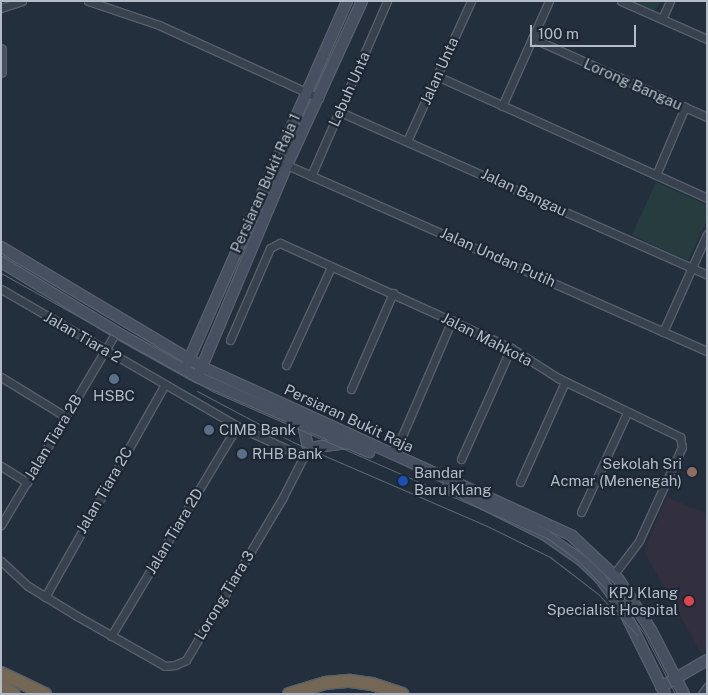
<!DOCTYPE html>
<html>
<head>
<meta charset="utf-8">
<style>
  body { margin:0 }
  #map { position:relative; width:708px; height:695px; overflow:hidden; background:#242f3e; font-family:"Public Sans",sans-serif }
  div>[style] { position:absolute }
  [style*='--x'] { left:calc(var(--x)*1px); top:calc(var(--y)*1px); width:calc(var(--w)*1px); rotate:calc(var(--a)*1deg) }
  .medical>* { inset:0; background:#32303f }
  .green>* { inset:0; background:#263c3f }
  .roads { filter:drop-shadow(1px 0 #565f6c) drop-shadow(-1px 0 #565f6c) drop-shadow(0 1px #565f6c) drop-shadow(0 -1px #565f6c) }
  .street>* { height:7px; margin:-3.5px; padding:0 3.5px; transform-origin:3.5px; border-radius:3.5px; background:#38414e }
  .secondary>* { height:10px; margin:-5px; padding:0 5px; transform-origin:5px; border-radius:5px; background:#465061 }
  .highway>* { height:12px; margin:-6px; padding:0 6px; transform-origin:6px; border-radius:6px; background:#746855 }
  .tram>* { height:1px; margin:-0.5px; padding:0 0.5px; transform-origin:0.5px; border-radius:0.5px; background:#5a6575 }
  .dots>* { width:14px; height:14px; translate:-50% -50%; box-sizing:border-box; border:2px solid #1d2633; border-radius:50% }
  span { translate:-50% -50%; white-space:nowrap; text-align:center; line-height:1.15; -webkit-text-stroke:4.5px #1d2633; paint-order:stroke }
  .street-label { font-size:15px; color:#b4bcc9 }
  .poi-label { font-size:15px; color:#b4bcc9 }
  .left { translate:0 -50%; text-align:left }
  .right { translate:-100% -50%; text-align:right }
  .frame { position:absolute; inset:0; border:2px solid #b4bcc9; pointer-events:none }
  .scale { position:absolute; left:530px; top:25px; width:106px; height:22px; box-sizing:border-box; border:2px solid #b4bcc9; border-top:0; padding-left:6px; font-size:15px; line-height:18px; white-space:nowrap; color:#b4bcc9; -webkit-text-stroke:4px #1d2633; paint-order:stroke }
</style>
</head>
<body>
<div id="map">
  <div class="medical">
    <div style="clip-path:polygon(667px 497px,707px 514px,707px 650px,701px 653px,644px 551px)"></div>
  </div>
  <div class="green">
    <div style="clip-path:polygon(620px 1px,662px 1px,654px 12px)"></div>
    <div style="clip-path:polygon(656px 182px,707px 205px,707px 220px,688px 261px,632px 235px)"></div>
  </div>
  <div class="roads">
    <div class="street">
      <div style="--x:88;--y:1;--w:75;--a:18.7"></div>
      <div style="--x:159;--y:25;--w:176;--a:24.5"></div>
      <div style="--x:621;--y:1;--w:94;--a:23.8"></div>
      <div style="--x:1;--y:8;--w:22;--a:-18"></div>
      <div style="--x:662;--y:19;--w:20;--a:-66"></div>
      <div style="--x:532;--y:38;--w:192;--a:24.3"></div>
      <div style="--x:437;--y:76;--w:296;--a:24.3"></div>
      <div style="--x:502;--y:106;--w:115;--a:-65.9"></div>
      <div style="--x:340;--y:112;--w:402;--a:23.9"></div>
      <div style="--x:407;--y:141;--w:154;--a:-65.4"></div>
      <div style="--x:287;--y:165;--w:459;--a:23.9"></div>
      <div style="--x:656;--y:175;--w:74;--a:-66.9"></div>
      <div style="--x:311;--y:176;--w:191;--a:-66.5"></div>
      <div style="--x:1;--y:289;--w:273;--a:30.1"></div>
      <div style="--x:237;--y:426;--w:74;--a:24.8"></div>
      <div style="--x:663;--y:332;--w:107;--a:-65.8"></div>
      <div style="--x:230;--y:340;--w:100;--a:-66.5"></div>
      <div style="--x:270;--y:248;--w:11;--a:-27"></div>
      <div style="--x:280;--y:243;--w:254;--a:24.4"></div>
      <div style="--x:511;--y:348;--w:56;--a:32.6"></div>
      <div style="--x:558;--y:378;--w:136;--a:25.8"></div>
      <div style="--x:680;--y:437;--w:10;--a:79"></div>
      <div style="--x:682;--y:447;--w:103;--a:114.6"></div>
      <div style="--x:639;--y:541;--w:41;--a:127.1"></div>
      <div style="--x:286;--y:365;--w:108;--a:-65.3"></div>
      <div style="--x:1;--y:377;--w:76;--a:31.6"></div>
      <div style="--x:351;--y:389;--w:105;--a:-66.4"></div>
      <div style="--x:390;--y:454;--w:22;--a:-56"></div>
      <div style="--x:396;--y:456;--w:21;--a:-73"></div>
      <div style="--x:402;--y:436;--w:126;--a:-66.7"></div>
      <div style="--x:461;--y:459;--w:122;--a:-65.8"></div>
      <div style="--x:1;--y:466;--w:31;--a:32"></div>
      <div style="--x:520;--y:482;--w:110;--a:-65.8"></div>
      <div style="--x:581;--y:512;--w:109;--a:-65.1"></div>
      <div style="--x:1;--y:525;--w:225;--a:-59.2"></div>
      <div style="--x:1;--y:561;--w:37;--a:43"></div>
      <div style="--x:28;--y:586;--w:57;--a:31.5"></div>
      <div style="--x:77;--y:616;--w:101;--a:29.6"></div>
      <div style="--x:165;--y:666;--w:10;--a:-6"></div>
      <div style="--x:175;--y:665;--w:12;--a:-24"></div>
      <div style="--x:186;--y:660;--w:190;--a:-59.2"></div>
      <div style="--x:283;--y:497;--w:55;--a:-63"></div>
      <div style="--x:45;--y:597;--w:244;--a:-60.6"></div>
      <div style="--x:111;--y:636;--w:245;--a:-59"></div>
      <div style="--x:702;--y:694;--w:9;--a:-54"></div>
    </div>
    <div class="secondary">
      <div style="--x:1;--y:50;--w:22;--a:90"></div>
      <div style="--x:1;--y:247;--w:234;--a:30.8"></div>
      <div style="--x:202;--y:367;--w:407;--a:24.5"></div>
      <div style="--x:572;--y:536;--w:64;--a:43.1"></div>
      <div style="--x:619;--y:580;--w:59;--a:57.4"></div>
      <div style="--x:651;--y:630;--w:72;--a:62.7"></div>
      <div style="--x:1;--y:262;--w:135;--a:31.3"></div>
      <div style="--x:116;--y:332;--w:93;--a:29.1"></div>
      <div style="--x:197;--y:377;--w:188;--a:23.6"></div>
      <div style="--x:187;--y:364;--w:397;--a:-66.2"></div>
      <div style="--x:200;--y:371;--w:224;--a:-67.1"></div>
      <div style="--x:287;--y:165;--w:180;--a:-65.4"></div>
      <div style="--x:303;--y:424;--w:25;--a:78"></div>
      <div style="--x:308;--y:448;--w:40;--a:-7.1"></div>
      <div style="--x:448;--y:486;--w:109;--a:26.8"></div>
      <div style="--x:545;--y:535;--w:44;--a:34.8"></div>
      <div style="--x:581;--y:560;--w:26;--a:43"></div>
      <div style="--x:600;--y:578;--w:41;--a:54"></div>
      <div style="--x:624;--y:611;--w:93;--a:63.7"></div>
      <div style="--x:661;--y:687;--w:53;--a:-30.4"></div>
    </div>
    <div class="highway">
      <div style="--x:1;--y:673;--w:49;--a:25.5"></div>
      <div style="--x:1;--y:686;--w:15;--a:32"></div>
      <div style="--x:289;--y:694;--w:38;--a:-17"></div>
      <div style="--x:325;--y:683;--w:25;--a:-5"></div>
      <div style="--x:350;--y:681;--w:22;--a:8"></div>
      <div style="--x:372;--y:684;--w:32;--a:18"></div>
    </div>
  </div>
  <div class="tram">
    <div style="--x:1;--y:273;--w:242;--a:29.2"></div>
    <div style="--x:212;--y:391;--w:366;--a:23.7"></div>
    <div style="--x:547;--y:538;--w:37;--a:36"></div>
    <div style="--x:577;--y:560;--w:71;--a:45"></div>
    <div style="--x:627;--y:610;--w:31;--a:54"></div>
    <div style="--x:645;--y:635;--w:66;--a:63"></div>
    <div style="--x:197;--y:391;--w:109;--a:28"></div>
    <div style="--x:293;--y:442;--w:209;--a:23.4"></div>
    <div style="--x:485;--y:525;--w:72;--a:26.2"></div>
    <div style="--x:550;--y:557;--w:61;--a:37.6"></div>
    <div style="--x:598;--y:594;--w:57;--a:46.4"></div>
  </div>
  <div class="dots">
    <div style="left:114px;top:379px;background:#5c6f8a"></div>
    <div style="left:209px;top:430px;background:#5c6f8a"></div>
    <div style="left:242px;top:454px;background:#5c6f8a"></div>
    <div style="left:692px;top:472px;background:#8d6e63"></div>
    <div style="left:403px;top:481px;background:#1a4fb4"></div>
    <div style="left:689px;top:601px;background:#e0444e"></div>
  </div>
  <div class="street-label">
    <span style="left:439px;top:71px;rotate:-66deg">Jalan Unta</span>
    <span style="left:633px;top:84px;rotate:24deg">Lorong Bangau</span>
    <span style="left:349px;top:89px;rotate:-66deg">Lebuh Unta</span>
    <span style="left:265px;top:183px;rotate:-66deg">Persiaran Bukit Raja 1</span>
    <span style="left:524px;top:192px;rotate:25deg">Jalan Bangau</span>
    <span style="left:498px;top:257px;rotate:24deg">Jalan Undan Putih</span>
    <span style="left:83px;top:337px;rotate:30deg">Jalan Tiara 2</span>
    <span style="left:487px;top:339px;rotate:27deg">Jalan Mahkota</span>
    <span style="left:349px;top:418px;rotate:25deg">Persiaran Bukit Raja</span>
    <span style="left:53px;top:437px;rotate:-59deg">Jalan Tiara 2B</span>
    <span style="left:104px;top:490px;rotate:-60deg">Jalan Tiara 2C</span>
    <span style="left:174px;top:531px;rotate:-59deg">Jalan Tiara 2D</span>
    <span style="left:224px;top:595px;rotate:-59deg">Lorong Tiara 3</span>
  </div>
  <div class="poi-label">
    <span style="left:114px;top:396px">HSBC</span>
    <span class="left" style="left:219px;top:430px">CIMB Bank</span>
    <span class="left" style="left:252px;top:454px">RHB Bank</span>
    <span class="right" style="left:682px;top:472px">Sekolah Sri<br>Acmar (Menengah)</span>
    <span class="left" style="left:414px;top:481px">Bandar<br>Baru Klang</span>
    <span class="right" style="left:678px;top:601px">KPJ Klang<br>Specialist Hospital</span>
  </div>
  <div class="frame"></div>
  <div class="scale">100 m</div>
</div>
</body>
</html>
